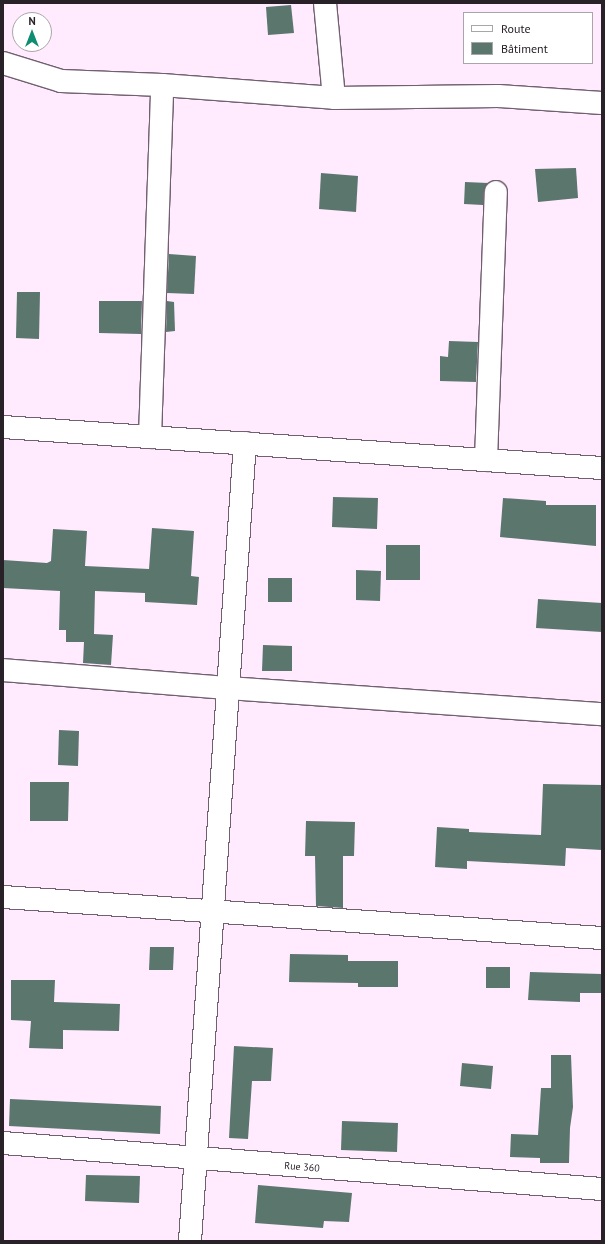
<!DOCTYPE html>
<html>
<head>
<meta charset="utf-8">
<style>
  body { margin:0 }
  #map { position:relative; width:605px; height:1244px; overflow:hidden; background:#ffeafe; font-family:"PT Sans",sans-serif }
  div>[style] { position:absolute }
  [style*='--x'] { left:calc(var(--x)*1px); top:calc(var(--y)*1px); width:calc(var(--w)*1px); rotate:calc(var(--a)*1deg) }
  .building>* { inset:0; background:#5b766d }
  .roads { filter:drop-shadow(1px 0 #716070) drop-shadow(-1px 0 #716070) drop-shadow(0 1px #716070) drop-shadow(0 -1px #716070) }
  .street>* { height:22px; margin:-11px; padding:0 11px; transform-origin:11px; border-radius:11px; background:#fff }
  span { translate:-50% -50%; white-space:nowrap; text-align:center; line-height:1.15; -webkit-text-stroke:4px #fff; paint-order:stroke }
  .street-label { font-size:10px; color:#282128 }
  .frame { position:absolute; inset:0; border:4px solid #282128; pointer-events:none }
  .legend { position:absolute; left:463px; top:12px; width:130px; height:52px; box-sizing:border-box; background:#fff; border:1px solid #a9a6a9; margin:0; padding:5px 7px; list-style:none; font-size:12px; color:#282128 }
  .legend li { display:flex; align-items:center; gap:8px; height:20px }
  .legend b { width:20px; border:1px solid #a9a6a9 }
  .north { position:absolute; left:12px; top:12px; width:40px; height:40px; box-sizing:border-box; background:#fff; border:1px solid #a9a6a9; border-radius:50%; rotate:0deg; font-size:11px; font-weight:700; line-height:16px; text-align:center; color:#282128 }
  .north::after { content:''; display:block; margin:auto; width:14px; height:18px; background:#0e8d72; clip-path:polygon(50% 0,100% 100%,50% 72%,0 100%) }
</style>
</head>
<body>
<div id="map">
  <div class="building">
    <div style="clip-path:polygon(291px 5px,294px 33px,268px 35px,266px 7px)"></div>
    <div style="clip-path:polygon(576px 168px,578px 198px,538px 202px,535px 169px)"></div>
    <div style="clip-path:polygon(321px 173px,358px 176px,356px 212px,319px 209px)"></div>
    <div style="clip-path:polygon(465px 182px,488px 183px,484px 191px,483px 205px,464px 204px)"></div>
    <div style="clip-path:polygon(169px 254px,196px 256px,194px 294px,167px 293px)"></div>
    <div style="clip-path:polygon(17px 292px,40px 292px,39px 339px,16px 338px)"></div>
    <div style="clip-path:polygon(99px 301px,142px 301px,141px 334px,99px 333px)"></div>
    <div style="clip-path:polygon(167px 301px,174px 302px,175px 331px,166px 332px)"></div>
    <div style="clip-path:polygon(449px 341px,478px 342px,476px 382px,440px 381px,440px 356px,448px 357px)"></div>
    <div style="clip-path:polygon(333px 497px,378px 498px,377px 529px,332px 527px)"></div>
    <div style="clip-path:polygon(503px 498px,546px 501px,546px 505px,596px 505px,596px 546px,500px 537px)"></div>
    <div style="clip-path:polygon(152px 528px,194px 531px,191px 576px,199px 577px,197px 605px,145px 602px,145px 593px,95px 591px,94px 634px,113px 635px,111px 665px,83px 663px,84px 642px,66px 642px,66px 630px,59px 630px,60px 591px,3px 588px,3px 560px,47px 563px,51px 561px,53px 529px,87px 531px,85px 566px,149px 569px)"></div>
    <div style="clip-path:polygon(386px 545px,420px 545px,420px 580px,386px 580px)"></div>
    <div style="clip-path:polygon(356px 570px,381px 571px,380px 601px,356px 600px)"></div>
    <div style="clip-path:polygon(268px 578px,292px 578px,292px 602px,268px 602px)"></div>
    <div style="clip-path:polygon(538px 599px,602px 603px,602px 632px,536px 628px)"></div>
    <div style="clip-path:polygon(263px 645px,292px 646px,292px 671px,262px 671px)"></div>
    <div style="clip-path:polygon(59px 730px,79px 731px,78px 766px,58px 765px)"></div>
    <div style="clip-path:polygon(30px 782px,69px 782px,68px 821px,30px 821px)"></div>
    <div style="clip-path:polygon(543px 784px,602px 785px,602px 850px,566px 848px,565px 866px,467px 861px,467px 869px,435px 867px,437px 827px,469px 829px,469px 832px,541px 835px)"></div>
    <div style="clip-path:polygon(306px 821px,355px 822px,354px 856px,343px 856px,343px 908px,316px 906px,315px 856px,305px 856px)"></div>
    <div style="clip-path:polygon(150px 947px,174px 947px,173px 970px,149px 970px)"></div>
    <div style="clip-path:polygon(290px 954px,348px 955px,348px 961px,398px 961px,398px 987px,358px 987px,358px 983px,289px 982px)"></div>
    <div style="clip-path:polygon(486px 967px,510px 967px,510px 988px,486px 988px)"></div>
    <div style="clip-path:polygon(530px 972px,602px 974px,602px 993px,580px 993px,580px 1002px,528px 1000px)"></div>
    <div style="clip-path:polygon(11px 980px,55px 980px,54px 1002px,120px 1004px,119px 1031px,63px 1030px,63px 1049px,29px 1048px,31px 1021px,11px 1020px)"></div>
    <div style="clip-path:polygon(234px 1046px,273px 1048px,271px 1081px,252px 1081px,248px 1139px,229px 1138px)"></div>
    <div style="clip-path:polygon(551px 1055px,571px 1055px,573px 1107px,570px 1128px,569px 1163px,540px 1163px,540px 1158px,510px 1157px,511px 1134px,538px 1135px,541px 1088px,551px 1088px)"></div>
    <div style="clip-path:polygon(462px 1063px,493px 1066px,491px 1089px,460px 1086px)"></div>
    <div style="clip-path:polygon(10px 1099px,161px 1106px,160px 1134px,9px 1126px)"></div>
    <div style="clip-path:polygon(342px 1121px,398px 1123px,397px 1152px,341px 1150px)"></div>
    <div style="clip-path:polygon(86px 1175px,140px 1176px,139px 1203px,85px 1201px)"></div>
    <div style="clip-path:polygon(258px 1185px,352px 1193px,349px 1222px,324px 1221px,323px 1228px,255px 1223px)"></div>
  </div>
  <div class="roads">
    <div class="street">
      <div style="--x:325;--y:3;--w:95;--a:84.6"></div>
      <div style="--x:3;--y:63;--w:61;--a:17.2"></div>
      <div style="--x:61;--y:81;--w:101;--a:2.3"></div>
      <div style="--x:162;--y:85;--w:172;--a:4.3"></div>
      <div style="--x:334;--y:98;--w:164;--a:-0.7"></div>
      <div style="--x:498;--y:96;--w:104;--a:3.9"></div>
      <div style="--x:3;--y:427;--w:600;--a:3.92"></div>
      <div style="--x:150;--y:437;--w:352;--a:-88"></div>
      <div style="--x:486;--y:460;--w:268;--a:-87.9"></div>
      <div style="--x:3;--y:670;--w:226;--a:4.6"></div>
      <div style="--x:228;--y:688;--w:375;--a:4"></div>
      <div style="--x:3;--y:897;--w:600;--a:3.92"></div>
      <div style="--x:3;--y:1143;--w:601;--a:4.39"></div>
      <div style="--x:190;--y:1241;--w:800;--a:-86.06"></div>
    </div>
  </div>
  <div class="street-label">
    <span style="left:302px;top:1167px;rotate:5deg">Rue 360</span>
  </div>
  <div class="frame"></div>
  <ul class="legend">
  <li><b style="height:5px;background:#fff"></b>Route</li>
  <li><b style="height:11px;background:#5b766d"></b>Bâtiment</li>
  </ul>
  <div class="north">N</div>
</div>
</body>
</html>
